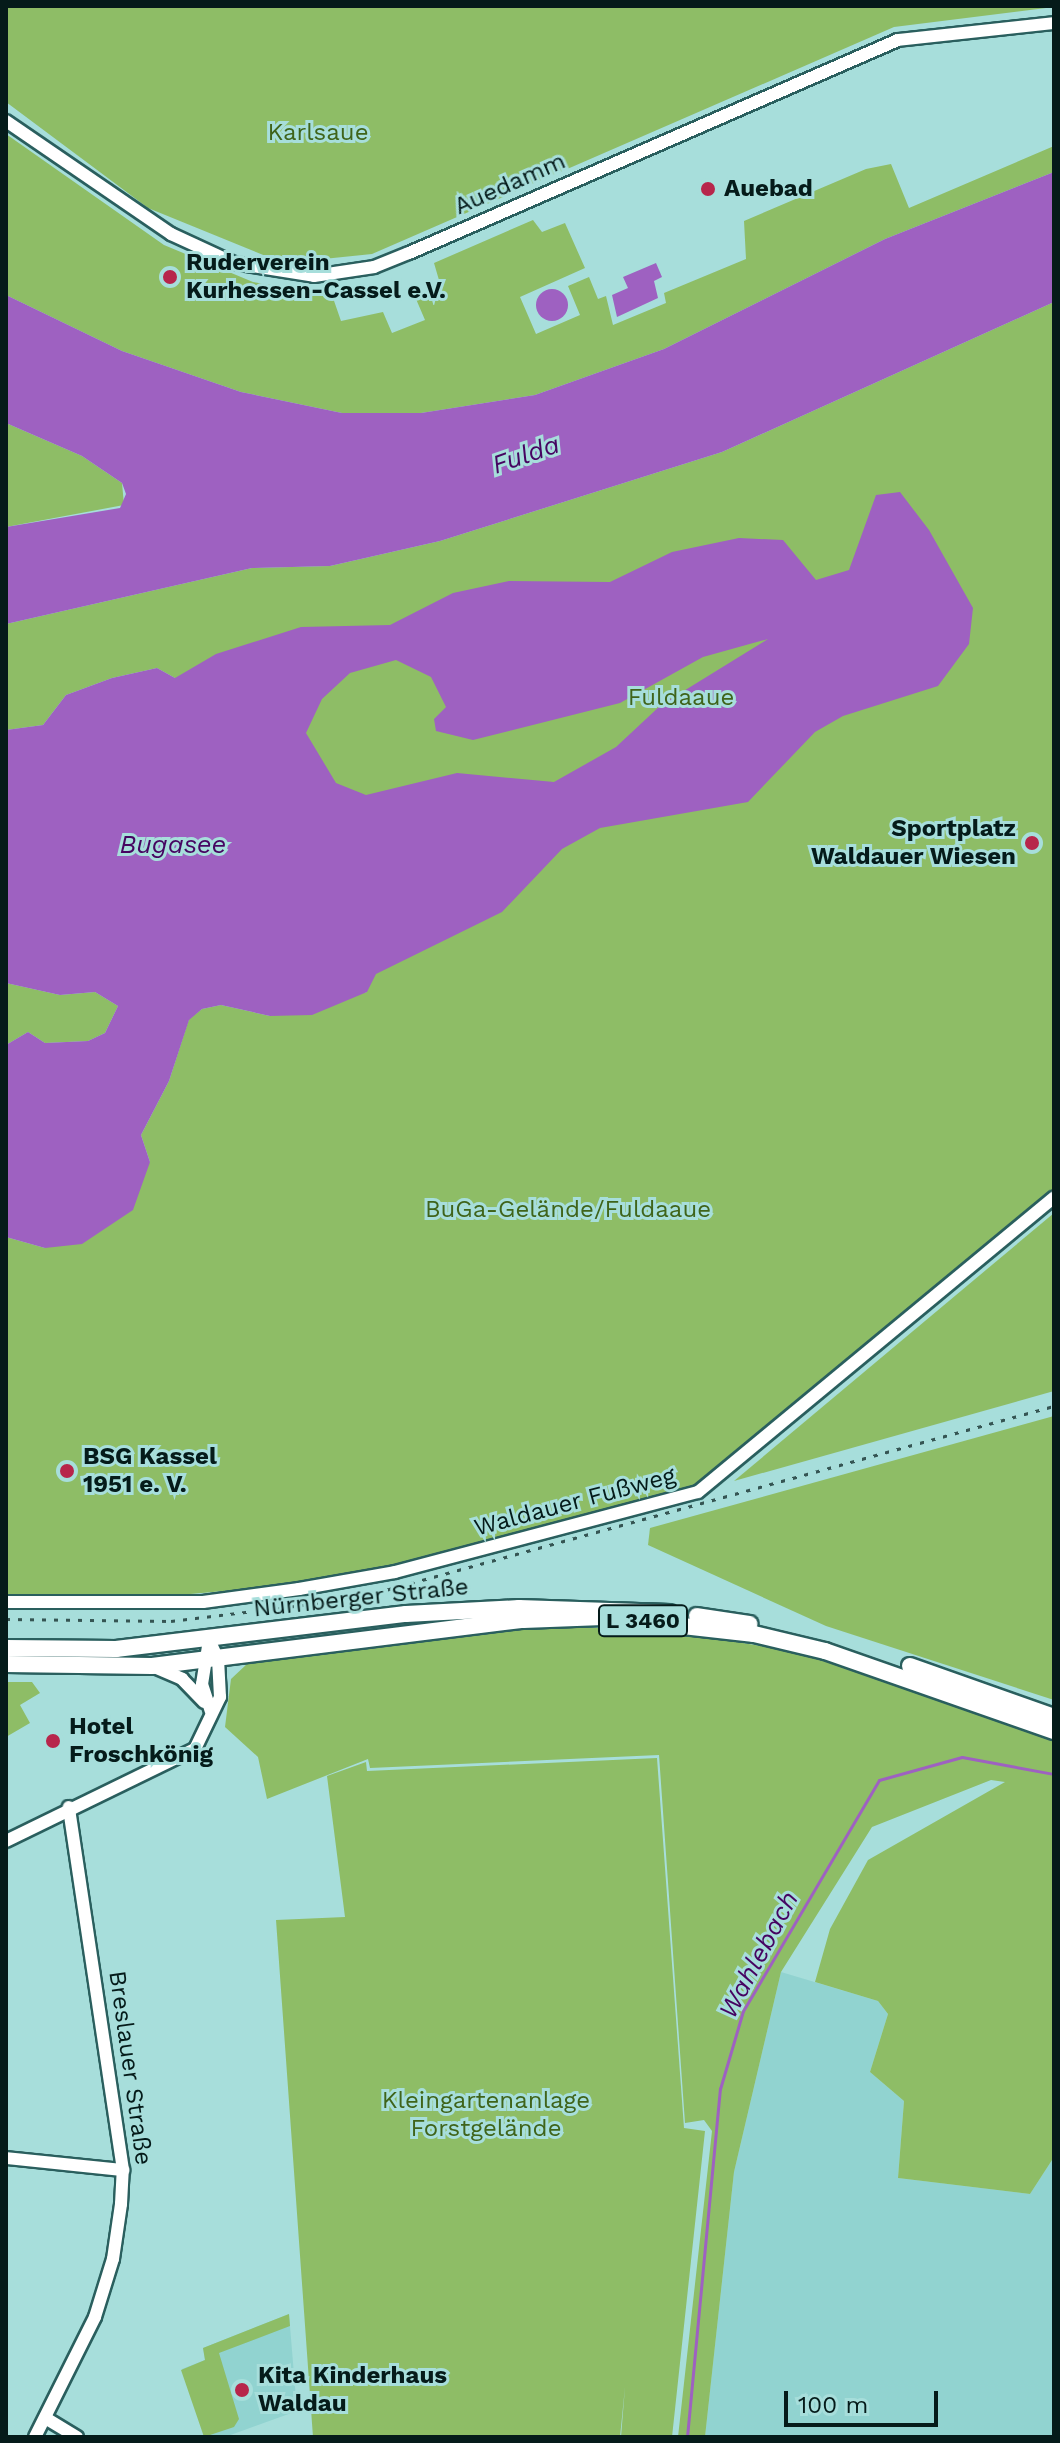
<!DOCTYPE html>
<html>
<head>
<meta charset="utf-8">
<style>
  body { margin:0 }
  #map { position:relative; width:1060px; height:2443px; overflow:hidden; background:#a7dedb; font-family:"Work Sans",sans-serif }
  div>[style] { position:absolute }
  [style*='--x'] { left:calc(var(--x)*1px); top:calc(var(--y)*1px); width:calc(var(--w)*1px); rotate:calc(var(--a)*1deg) }
  .built>* { inset:0; background:#91d3d0 }
  .green>* { inset:0; background:#8ebd66 }
  .water>* { inset:0; background:#9e61c1 }
  .round { border-radius:50% }
  .stream>* { height:3px; margin:-1.5px; padding:0 1.5px; transform-origin:1.5px; border-radius:1.5px; background:#9e61c1 }
  .roads { filter:drop-shadow(2px 0 #2a5f5e) drop-shadow(-2px 0 #2a5f5e) drop-shadow(0 2px #2a5f5e) drop-shadow(0 -2px #2a5f5e) }
  .minor>* { height:12px; margin:-6px; padding:0 6px; transform-origin:6px; border-radius:6px; background:#fff }
  .major>* { height:16px; margin:-8px; padding:0 8px; transform-origin:8px; border-radius:8px; background:#fff }
  .rail>* { height:3px; margin-top:-1.5px; transform-origin:0; background:repeating-linear-gradient(90deg,#355553 0 4px,transparent 0 12px) }
  .dots>* { width:22px; height:22px; translate:-50% -50%; box-sizing:border-box; border:4px solid #a7dedb; border-radius:50% }
  span { translate:-50% -50%; white-space:nowrap; text-align:center; line-height:1.15; -webkit-text-stroke:6px #a7dedb; paint-order:stroke }
  .shield-label span { padding:2px 6px; background:#a7dedb; border:2px solid; border-radius:6px; -webkit-text-stroke-width:0 }
  .shield-label { font-size:22px; color:#051b1a; font-weight:700 }
  .park-label { font-size:24px; color:#3f641a }
  .street-label { font-size:24px; color:#051b1a }
  .poi-label { font-size:24px; color:#051b1a; font-weight:700 }
  .left { translate:0 -50%; text-align:left }
  .right { translate:-100% -50%; text-align:right }
  .water-label { font-size:26px; color:#460461; font-style:italic }
  .frame { position:absolute; inset:0; border:8px solid #051b1a; pointer-events:none }
  .scale { position:absolute; left:784px; top:2391px; width:154px; height:36px; box-sizing:border-box; border:4px solid #051b1a; border-top:0; padding-left:10px; font-size:24px; line-height:28px; white-space:nowrap; color:#051b1a; -webkit-text-stroke:6px #a7dedb; paint-order:stroke }
</style>
</head>
<body>
<div id="map">
  <div class="built">
    <div style="clip-path:polygon(781px 1972px,878px 2001px,888px 2014px,870px 2072px,904px 2101px,898px 2178px,1030px 2194px,1054px 2157px,1054px 2437px,705px 2437px,734px 2172px)"></div>
    <div style="clip-path:polygon(289px 2314px,297px 2411px,225px 2437px,206px 2437px,182px 2369px,205px 2360px,203px 2348px)"></div>
  </div>
  <div class="green">
    <div style="clip-path:polygon(6px 6px,1054px 6px,1054px 7px,894px 27px,372px 254px,304px 261px,278px 261px,148px 208px,6px 102px)"></div>
    <div style="clip-path:polygon(6px 134px,164px 245px,253px 282px,332px 295px,341px 321px,383px 312px,392px 333px,425px 320px,416px 299px,441px 287px,434px 263px,533px 220px,542px 232px,565px 223px,585px 268px,520px 297px,536px 334px,580px 315px,568px 286px,589px 277px,598px 299px,606px 296px,613px 325px,666px 303px,664px 293px,746px 259px,744px 221px,866px 169px,891px 164px,909px 208px,1054px 146px,1054px 172px,885px 239px,664px 349px,535px 395px,421px 413px,342px 413px,241px 392px,122px 351px,6px 295px)"></div>
    <div style="clip-path:polygon(1054px 302px,1054px 1194px,701px 1487px,392px 1568px,298px 1584px,136px 1599px,6px 1598px,6px 1237px,45px 1248px,150px 1162px,141px 1135px,169px 1081px,189px 1019px,202px 1009px,221px 1005px,270px 1016px,367px 992px,175px 678px,157px 668px,112px 678px,66px 695px,43px 725px,6px 730px,6px 624px,252px 568px,330px 566px,440px 541px,722px 452px)"></div>
    <div style="clip-path:polygon(6px 423px,82px 456px,122px 483px,124px 505px,6px 527px)"></div>
    <div style="clip-path:polygon(6px 983px,60px 995px,95px 992px,118px 1006px,105px 1033px,88px 1041px,45px 1043px,28px 1032px,6px 1045px)"></div>
    <div style="clip-path:polygon(1054px 1213px,1054px 1391px,734px 1481px)"></div>
    <div style="clip-path:polygon(1054px 1416px,1054px 1700px,826px 1626px,648px 1545px,650px 1528px)"></div>
    <div style="clip-path:polygon(544px 1627px,658px 1629px,828px 1657px,1054px 1737px,1054px 2157px,1030px 2194px,898px 2178px,904px 2101px,870px 2072px,888px 2014px,878px 2001px,815px 1982px,830px 1929px,868px 1860px,1005px 1782px,991px 1780px,872px 1827px,781px 1972px,734px 2172px,705px 2437px,678px 2437px,712px 2131px,704px 2120px,685px 2123px,659px 1755px,370px 1768px,368px 1759px,267px 1799px,258px 1757px,225px 1727px,231px 1679px,247px 1664px)"></div>
    <div style="clip-path:polygon(6px 1682px,32px 1682px,40px 1693px,20px 1705px,30px 1723px,6px 1737px)"></div>
    <div style="clip-path:polygon(657px 1758px,684px 2128px,705px 2131px,672px 2437px,621px 2437px,625px 2387px,620px 2437px,313px 2437px,276px 1920px,345px 1917px,327px 1776px,366px 1762px,367px 1771px)"></div>
    <div style="clip-path:polygon(289px 2314px,290px 2326px,219px 2353px,239px 2419px,234px 2427px,204px 2437px,181px 2370px,205px 2360px,203px 2348px)"></div>
  </div>
  <div class="water">
    <div style="clip-path:polygon(1054px 172px,1054px 302px,722px 452px,440px 541px,330px 566px,252px 568px,6px 624px,6px 527px,120px 508px,126px 494px,122px 483px,82px 456px,6px 423px,6px 295px,122px 351px,241px 392px,342px 413px,421px 413px,535px 395px,664px 349px,885px 239px)"></div>
    <div style="clip-path:polygon(656px 263px,662px 277px,654px 281px,658px 298px,617px 317px,612px 295px,628px 288px,623px 277px)"></div>
    <div class="round" style="left:536px;top:289px;width:32px;height:32px"></div>
    <div style="clip-path:polygon(evenodd,900px 492px,929px 530px,973px 608px,969px 644px,938px 686px,843px 716px,815px 732px,748px 802px,600px 828px,562px 849px,502px 912px,376px 974px,367px 992px,312px 1015px,270px 1016px,221px 1005px,202px 1009px,189px 1020px,169px 1081px,141px 1135px,150px 1162px,133px 1210px,82px 1244px,45px 1248px,6px 1237px,6px 1045px,28px 1032px,45px 1043px,88px 1041px,105px 1033px,118px 1006px,95px 992px,60px 995px,6px 983px,6px 730px,43px 725px,66px 695px,112px 678px,157px 668px,175px 678px,216px 654px,301px 627px,390px 625px,453px 593px,509px 581px,610px 582px,672px 552px,739px 538px,783px 540px,816px 580px,849px 570px,876px 495px,900px 492px,768px 639px,661px 705px,616px 747px,554px 782px,457px 773px,366px 795px,336px 783px,306px 733px,322px 699px,350px 673px,396px 660px,431px 677px,446px 707px,434px 719px,436px 731px,473px 740px,620px 703px,703px 657px,768px 639px)"></div>
  </div>
  <div class="stream">
    <div style="--x:687;--y:2437;--w:350;--a:-84.6"></div>
    <div style="--x:720;--y:2089;--w:81;--a:-73.6"></div>
    <div style="--x:743;--y:2011;--w:268;--a:-59.5"></div>
    <div style="--x:879;--y:1780;--w:86;--a:-15.5"></div>
    <div style="--x:962;--y:1757;--w:94;--a:10.5"></div>
  </div>
  <div class="roads">
    <div class="minor">
      <div style="--x:6;--y:121;--w:200;--a:34.4"></div>
      <div style="--x:171;--y:234;--w:69;--a:24.7"></div>
      <div style="--x:234;--y:263;--w:81;--a:9.2"></div>
      <div style="--x:314;--y:276;--w:61;--a:-8.5"></div>
      <div style="--x:374;--y:267;--w:38;--a:-22"></div>
      <div style="--x:409;--y:253;--w:533;--a:-23.54"></div>
      <div style="--x:898;--y:40;--w:157;--a:-6.2"></div>
      <div style="--x:6;--y:1602;--w:197;--a:0"></div>
      <div style="--x:203;--y:1602;--w:97;--a:-7.7"></div>
      <div style="--x:299;--y:1589;--w:97;--a:-10"></div>
      <div style="--x:395;--y:1572;--w:313;--a:-14.8"></div>
      <div style="--x:698;--y:1492;--w:462;--a:-39.6"></div>
      <div style="--x:209;--y:1640;--w:45;--a:99"></div>
      <div style="--x:202;--y:1684;--w:28;--a:72"></div>
      <div style="--x:152;--y:1666;--w:33;--a:23"></div>
      <div style="--x:182;--y:1679;--w:32;--a:46"></div>
      <div style="--x:6;--y:1841;--w:210;--a:-26"></div>
      <div style="--x:195;--y:1749;--w:58;--a:-64.3"></div>
      <div style="--x:220;--y:1697;--w:38;--a:-93"></div>
      <div style="--x:218;--y:1659;--w:21;--a:-115"></div>
      <div style="--x:6;--y:2158;--w:118;--a:5.9"></div>
      <div style="--x:47;--y:2419;--w:35;--a:31"></div>
      <div style="--x:35;--y:2437;--w:134;--a:-63.4"></div>
      <div style="--x:95;--y:2317;--w:61;--a:-72.8"></div>
      <div style="--x:113;--y:2259;--w:56;--a:-81.7"></div>
      <div style="--x:121;--y:2204;--w:34;--a:-87"></div>
      <div style="--x:123;--y:2170;--w:367;--a:-98.5"></div>
    </div>
    <div class="major">
      <div style="--x:697;--y:1616;--w:53;--a:8.7"></div>
      <div style="--x:6;--y:1648;--w:110;--a:0.5"></div>
      <div style="--x:116;--y:1649;--w:292;--a:-6.9"></div>
      <div style="--x:406;--y:1614;--w:113;--a:-3"></div>
      <div style="--x:519;--y:1608;--w:151;--a:1.9"></div>
      <div style="--x:6;--y:1664;--w:146;--a:0.8"></div>
      <div style="--x:152;--y:1666;--w:374;--a:-7.1"></div>
      <div style="--x:523;--y:1620;--w:80;--a:-2.1"></div>
      <div style="--x:603;--y:1617;--w:152;--a:6.4"></div>
      <div style="--x:754;--y:1634;--w:73;--a:13.5"></div>
      <div style="--x:825;--y:1651;--w:243;--a:19.3"></div>
      <div style="--x:910;--y:1666;--w:153;--a:19.5"></div>
    </div>
  </div>
  <div class="rail">
    <div style="--x:6;--y:1619;--w:165;--a:0.7"></div>
    <div style="--x:171;--y:1621;--w:183;--a:-6.9"></div>
    <div style="--x:353;--y:1599;--w:727;--a:-15.39"></div>
  </div>
  <div class="dots">
    <div style="left:708px;top:189px;background:#b7264b"></div>
    <div style="left:170px;top:277px;background:#b7264b"></div>
    <div style="left:1032px;top:843px;background:#b7264b"></div>
    <div style="left:67px;top:1471px;background:#b7264b"></div>
    <div style="left:53px;top:1741px;background:#b7264b"></div>
    <div style="left:242px;top:2390px;background:#b7264b"></div>
  </div>
  <div class="shield-label">
    <span style="left:643px;top:1621px">L 3460</span>
  </div>
  <div class="park-label">
    <span style="left:318px;top:133px">Karlsaue</span>
    <span style="left:681px;top:698px">Fuldaaue</span>
    <span style="left:568px;top:1210px">BuGa-Gelände/Fuldaaue</span>
    <span style="left:486px;top:2115px">Kleingartenanlage<br>Forstgelände</span>
  </div>
  <div class="street-label">
    <span style="left:510px;top:184px;rotate:-24deg">Auedamm</span>
    <span style="left:575px;top:1502px;rotate:-15deg">Waldauer Fußweg</span>
    <span style="left:361px;top:1598px;rotate:-6deg">Nürnberger Straße</span>
    <span style="left:130px;top:2068px;rotate:82deg">Breslauer Straße</span>
  </div>
  <div class="poi-label">
    <span class="left" style="left:724px;top:189px">Auebad</span>
    <span class="left" style="left:186px;top:277px">Ruderverein<br>Kurhessen-Cassel e.V.</span>
    <span class="right" style="left:1016px;top:843px">Sportplatz<br>Waldauer Wiesen</span>
    <span class="left" style="left:83px;top:1471px">BSG Kassel<br>1951 e. V.</span>
    <span class="left" style="left:69px;top:1741px">Hotel<br>Froschkönig</span>
    <span class="left" style="left:258px;top:2390px">Kita Kinderhaus<br>Waldau</span>
  </div>
  <div class="water-label">
    <span style="left:526px;top:455px;rotate:-19deg">Fulda</span>
    <span style="left:173px;top:845px">Bugasee</span>
    <span style="left:759px;top:1955px;rotate:-62deg">Wahlebach</span>
  </div>
  <div class="frame"></div>
  <div class="scale">100 m</div>
</div>
</body>
</html>
